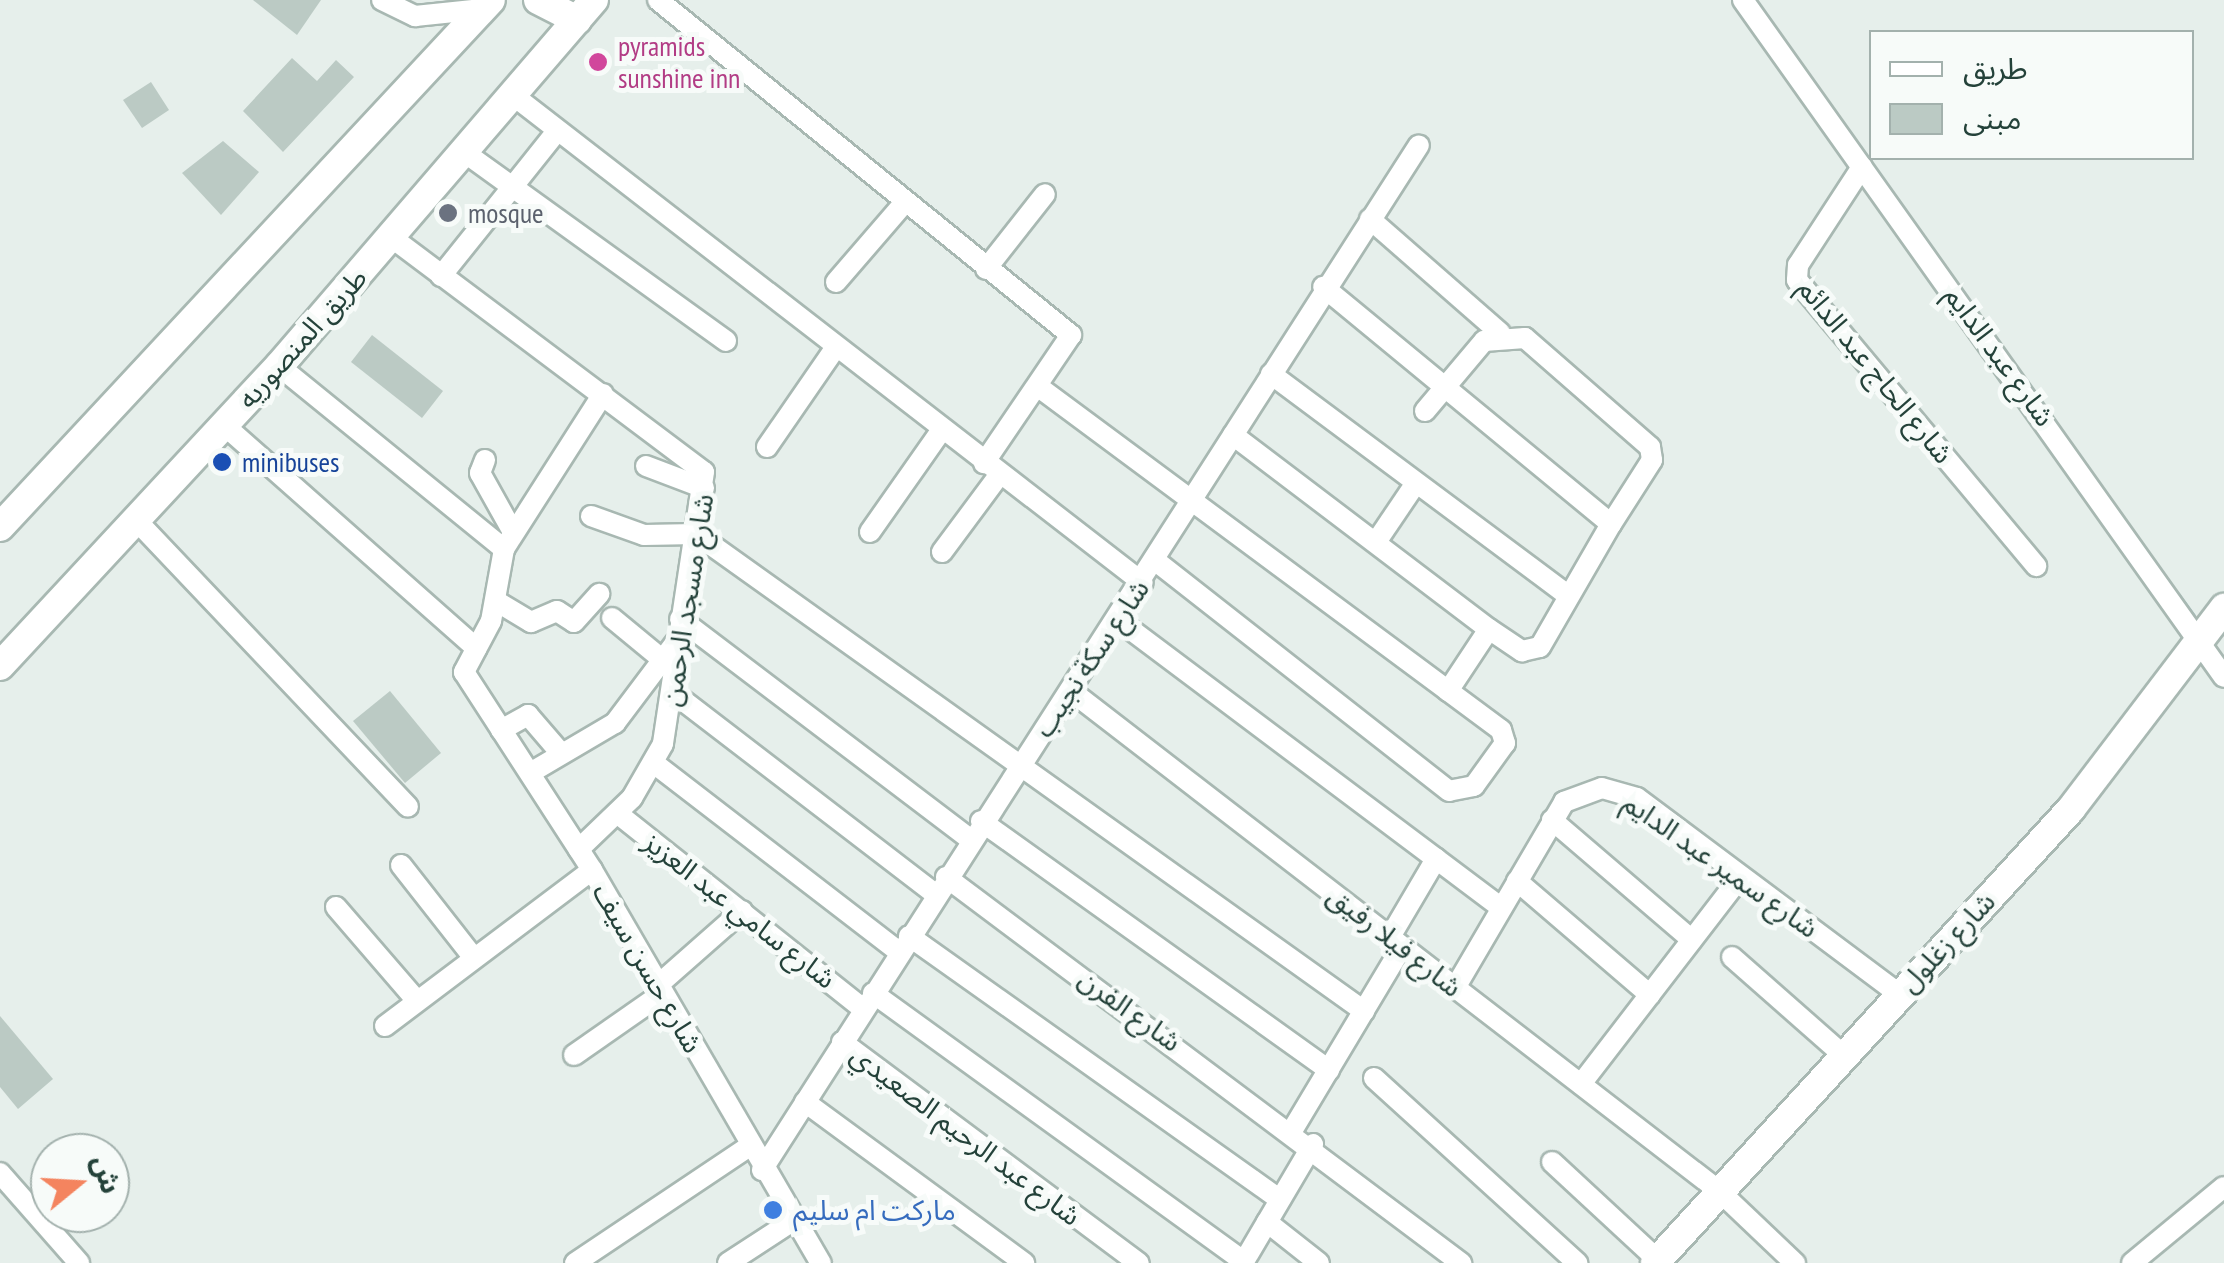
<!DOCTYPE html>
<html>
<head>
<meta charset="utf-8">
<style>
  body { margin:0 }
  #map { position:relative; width:2224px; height:1263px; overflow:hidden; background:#e6efeb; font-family:"PT Sans Narrow","Noto Sans Arabic",sans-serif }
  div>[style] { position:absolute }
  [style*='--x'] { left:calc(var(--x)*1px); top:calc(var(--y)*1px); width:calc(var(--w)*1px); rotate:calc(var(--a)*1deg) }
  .stream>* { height:5px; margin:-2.5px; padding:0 2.5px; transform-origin:2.5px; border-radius:2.5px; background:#8ec9d4 }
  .building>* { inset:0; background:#bbcac4 }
  .roads { filter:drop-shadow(2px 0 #a8b8b2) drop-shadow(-2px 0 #a8b8b2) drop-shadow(0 2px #a8b8b2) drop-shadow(0 -2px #a8b8b2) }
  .street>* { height:20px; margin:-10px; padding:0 10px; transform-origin:10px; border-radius:10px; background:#fff }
  .secondary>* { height:28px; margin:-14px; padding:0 14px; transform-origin:14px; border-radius:14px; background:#fff }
  .dots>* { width:28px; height:28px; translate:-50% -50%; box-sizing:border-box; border:5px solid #f7fbf9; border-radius:50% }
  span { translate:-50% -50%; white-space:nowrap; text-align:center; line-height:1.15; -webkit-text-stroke:10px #f7fbf9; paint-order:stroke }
  .hotel-label { font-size:28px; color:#b23c85 }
  .left { translate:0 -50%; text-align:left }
  .worship-label { font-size:28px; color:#5b616d }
  .street-label { font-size:28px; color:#24423a }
  .transit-label { font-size:28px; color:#164399 }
  .shop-label { font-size:28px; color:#366cbe }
  .legend { position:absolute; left:1869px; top:30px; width:325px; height:130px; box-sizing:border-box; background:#f7fbf9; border:2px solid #a3b1ad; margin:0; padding:12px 18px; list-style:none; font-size:30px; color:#24423a }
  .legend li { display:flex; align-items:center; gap:20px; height:50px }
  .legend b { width:50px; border:2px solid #a3b1ad }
  .north { position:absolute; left:30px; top:1133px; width:100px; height:100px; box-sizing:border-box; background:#f7fbf9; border:2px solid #a3b1ad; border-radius:50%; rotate:72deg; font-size:28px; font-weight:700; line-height:40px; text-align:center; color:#24423a }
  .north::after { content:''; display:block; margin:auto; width:35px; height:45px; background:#f4845f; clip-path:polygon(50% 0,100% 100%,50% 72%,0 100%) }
</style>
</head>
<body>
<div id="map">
  <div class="stream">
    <div style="--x:2177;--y:594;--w:27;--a:54"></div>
  </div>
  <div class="building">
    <div style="clip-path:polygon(253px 0,321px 0,297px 35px)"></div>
    <div style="clip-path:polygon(292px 58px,317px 81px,336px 60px,354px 77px,283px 152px,243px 111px)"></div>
    <div style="clip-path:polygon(151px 82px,169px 110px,142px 128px,123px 100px)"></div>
    <div style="clip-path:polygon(223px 141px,259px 172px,221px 215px,182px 173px)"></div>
    <div style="clip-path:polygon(372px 335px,443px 391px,422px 418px,351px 362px)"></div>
    <div style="clip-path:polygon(390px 691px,441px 753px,405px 783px,353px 721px)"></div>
    <div style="clip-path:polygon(0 1016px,53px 1079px,18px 1109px,0 1087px)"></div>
  </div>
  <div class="roads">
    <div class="street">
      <div style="--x:382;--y:0;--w:37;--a:26"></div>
      <div style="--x:415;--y:16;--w:68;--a:-5.9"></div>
      <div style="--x:658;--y:0;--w:532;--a:39.05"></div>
      <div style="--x:1071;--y:335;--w:155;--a:124.2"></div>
      <div style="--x:1743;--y:0;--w:830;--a:54.61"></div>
      <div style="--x:514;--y:96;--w:795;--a:37.75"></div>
      <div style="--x:464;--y:152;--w:323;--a:35.8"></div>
      <div style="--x:1862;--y:167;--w:117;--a:123.1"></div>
      <div style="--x:1798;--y:265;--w:15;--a:94"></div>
      <div style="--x:1797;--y:280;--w:373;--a:50.1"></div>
      <div style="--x:1370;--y:219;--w:173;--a:41.2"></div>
      <div style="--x:391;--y:237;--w:391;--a:36.9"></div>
      <div style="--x:704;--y:472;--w:275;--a:98.6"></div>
      <div style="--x:663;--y:744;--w:62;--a:119.9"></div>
      <div style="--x:632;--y:798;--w:74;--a:136.1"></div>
      <div style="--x:986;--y:269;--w:95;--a:-51.8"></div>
      <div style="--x:441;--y:276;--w:186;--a:-51.3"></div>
      <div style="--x:836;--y:282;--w:106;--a:-49.2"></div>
      <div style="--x:279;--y:366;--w:290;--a:39.1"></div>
      <div style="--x:1271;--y:374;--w:370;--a:36.7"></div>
      <div style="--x:1040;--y:388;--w:574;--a:36.57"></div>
      <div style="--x:1501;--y:730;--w:14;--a:73"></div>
      <div style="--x:1505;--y:743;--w:53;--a:125.8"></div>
      <div style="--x:1474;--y:786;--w:25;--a:169"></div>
      <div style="--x:1449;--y:791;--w:372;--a:-141.9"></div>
      <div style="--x:603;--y:394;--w:184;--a:122.6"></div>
      <div style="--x:504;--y:549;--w:73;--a:100.2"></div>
      <div style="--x:491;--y:621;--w:58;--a:117.9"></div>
      <div style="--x:464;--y:672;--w:236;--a:57.1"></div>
      <div style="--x:592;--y:870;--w:455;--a:59.8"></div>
      <div style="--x:1425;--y:411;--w:92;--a:-49.9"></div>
      <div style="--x:1484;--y:341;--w:41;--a:-4.2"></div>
      <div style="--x:1525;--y:338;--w:166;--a:41.1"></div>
      <div style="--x:1650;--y:447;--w:13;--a:81"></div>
      <div style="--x:1652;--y:460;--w:76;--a:122.6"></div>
      <div style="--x:224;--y:425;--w:337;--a:41.5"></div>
      <div style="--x:1233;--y:435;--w:321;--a:37.2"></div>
      <div style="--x:1489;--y:629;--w:40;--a:34"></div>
      <div style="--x:1522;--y:651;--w:18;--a:-13"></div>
      <div style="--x:1540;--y:647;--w:142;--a:-60"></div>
      <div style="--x:1611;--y:524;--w:373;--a:-140.5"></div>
      <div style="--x:767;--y:447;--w:118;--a:-55.4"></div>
      <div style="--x:485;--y:460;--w:14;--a:111"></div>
      <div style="--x:480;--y:473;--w:68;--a:60.8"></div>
      <div style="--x:646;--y:466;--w:62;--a:20.8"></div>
      <div style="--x:591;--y:516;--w:56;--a:19.7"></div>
      <div style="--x:644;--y:535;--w:52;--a:-1.1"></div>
      <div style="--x:696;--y:534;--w:821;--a:35.53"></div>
      <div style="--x:136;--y:520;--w:395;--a:46.5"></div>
      <div style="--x:870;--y:532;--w:123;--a:-54.9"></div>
      <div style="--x:1376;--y:542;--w:71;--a:-55.9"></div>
      <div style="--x:942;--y:552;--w:97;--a:-53.4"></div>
      <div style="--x:496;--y:601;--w:41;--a:31"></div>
      <div style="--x:531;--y:622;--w:28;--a:-23"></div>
      <div style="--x:557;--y:611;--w:20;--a:33"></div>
      <div style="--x:574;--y:622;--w:38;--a:-48"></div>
      <div style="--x:612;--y:618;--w:66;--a:39.5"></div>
      <div style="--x:680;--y:619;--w:364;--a:37.2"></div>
      <div style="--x:1118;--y:620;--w:478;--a:36.9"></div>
      <div style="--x:1071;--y:691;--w:818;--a:37.65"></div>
      <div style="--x:1719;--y:1191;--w:105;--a:43.5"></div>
      <div style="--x:1448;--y:691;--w:74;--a:-56.5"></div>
      <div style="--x:672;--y:692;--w:332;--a:37.5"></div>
      <div style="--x:501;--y:730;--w:31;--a:-29"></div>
      <div style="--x:528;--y:715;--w:48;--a:49.3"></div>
      <div style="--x:655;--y:764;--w:308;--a:37.6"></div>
      <div style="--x:530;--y:773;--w:99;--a:-30.5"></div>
      <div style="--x:615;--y:723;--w:101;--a:-53"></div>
      <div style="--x:617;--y:813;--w:315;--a:38.5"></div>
      <div style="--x:1552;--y:820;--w:184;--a:40.6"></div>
      <div style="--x:981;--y:821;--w:428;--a:35.6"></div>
      <div style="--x:401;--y:865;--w:118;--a:51.9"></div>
      <div style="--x:946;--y:877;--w:644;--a:36.85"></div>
      <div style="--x:1517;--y:881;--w:175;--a:40.6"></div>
      <div style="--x:336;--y:907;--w:124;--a:49.2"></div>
      <div style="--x:909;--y:936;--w:455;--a:35.4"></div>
      <div style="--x:1390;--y:937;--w:91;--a:-59.5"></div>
      <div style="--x:1732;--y:957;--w:148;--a:41.4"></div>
      <div style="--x:658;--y:985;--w:112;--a:-41.4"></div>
      <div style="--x:1455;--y:988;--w:216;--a:-59.6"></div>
      <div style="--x:1564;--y:802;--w:40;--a:-20.2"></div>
      <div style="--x:1602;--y:788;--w:36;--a:16"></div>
      <div style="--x:1637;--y:798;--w:327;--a:36.8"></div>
      <div style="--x:873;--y:993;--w:458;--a:35.9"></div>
      <div style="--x:385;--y:1026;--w:259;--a:-37"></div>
      <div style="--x:842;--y:1042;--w:370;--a:36.7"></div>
      <div style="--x:574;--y:1055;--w:108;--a:-34.9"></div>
      <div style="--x:1374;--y:1078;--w:275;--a:42.3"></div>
      <div style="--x:1581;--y:1084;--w:262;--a:-52.4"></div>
      <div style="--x:805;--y:1102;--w:272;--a:36.3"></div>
      <div style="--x:1293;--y:1129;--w:212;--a:-59.1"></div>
      <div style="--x:1552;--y:1162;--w:144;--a:42.8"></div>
      <div style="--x:762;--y:1170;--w:1217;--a:-57.34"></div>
      <div style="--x:0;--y:1173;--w:120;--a:48.7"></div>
      <div style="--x:1267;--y:1222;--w:66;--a:38.3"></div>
      <div style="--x:575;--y:1263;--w:208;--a:-33.8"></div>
      <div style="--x:728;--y:1263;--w:79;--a:-33.1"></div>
      <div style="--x:1243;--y:1263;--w:138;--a:-59.5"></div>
      <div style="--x:2132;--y:1263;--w:119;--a:-39.6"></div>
    </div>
    <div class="secondary">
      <div style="--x:538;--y:0;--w:44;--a:27.1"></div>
      <div style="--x:0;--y:527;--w:720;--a:-47.03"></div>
      <div style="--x:0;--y:666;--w:410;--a:-47.1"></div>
      <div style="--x:279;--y:366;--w:483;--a:-49.3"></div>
      <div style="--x:1655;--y:1263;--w:616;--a:-47.5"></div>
      <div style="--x:2071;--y:809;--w:253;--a:-52.7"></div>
    </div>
  </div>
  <div class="dots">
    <div style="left:598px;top:62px;background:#d1479c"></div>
    <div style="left:448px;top:213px;background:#6b7280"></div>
    <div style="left:222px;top:462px;background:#1a4fb4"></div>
    <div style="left:773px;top:1210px;background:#3f7fe0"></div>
  </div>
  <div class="hotel-label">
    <span class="left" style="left:618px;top:62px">pyramids<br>sunshine inn</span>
  </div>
  <div class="worship-label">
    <span class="left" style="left:468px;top:213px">mosque</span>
  </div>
  <div class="street-label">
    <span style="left:302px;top:338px;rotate:-48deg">طريق المنصوريه</span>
    <span style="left:2000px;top:356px;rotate:54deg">شارع عبد الدايم</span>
    <span style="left:1876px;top:371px;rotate:51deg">شارع الحاج عبد الدائم</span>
    <span style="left:687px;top:600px;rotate:-81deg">شارع مسجد الرحمن</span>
    <span style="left:1091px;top:658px;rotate:-56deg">شارع سكة نجيب</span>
    <span style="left:1721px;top:865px;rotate:35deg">شارع سمير عبد الدايم</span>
    <span style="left:740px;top:910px;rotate:38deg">شارع سامي عبد العزيز</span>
    <span style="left:1395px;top:941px;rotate:38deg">شارع فيلا رفيق</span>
    <span style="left:1947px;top:942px;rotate:-47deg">شارع زغلول</span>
    <span style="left:648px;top:968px;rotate:60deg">شارع حسن سيف</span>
    <span style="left:1130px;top:1010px;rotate:36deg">شارع الفرن</span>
    <span style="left:966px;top:1135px;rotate:37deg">شارع عبد الرحيم الصعيدي</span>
  </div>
  <div class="transit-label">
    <span class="left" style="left:242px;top:462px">minibuses</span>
  </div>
  <div class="shop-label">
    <span class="left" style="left:793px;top:1210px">ماركت ام سليم</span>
  </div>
  <ul class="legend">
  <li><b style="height:12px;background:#fff"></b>طريق</li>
  <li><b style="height:28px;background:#bbcac4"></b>مبنى</li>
  </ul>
  <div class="north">ش</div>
</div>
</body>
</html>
